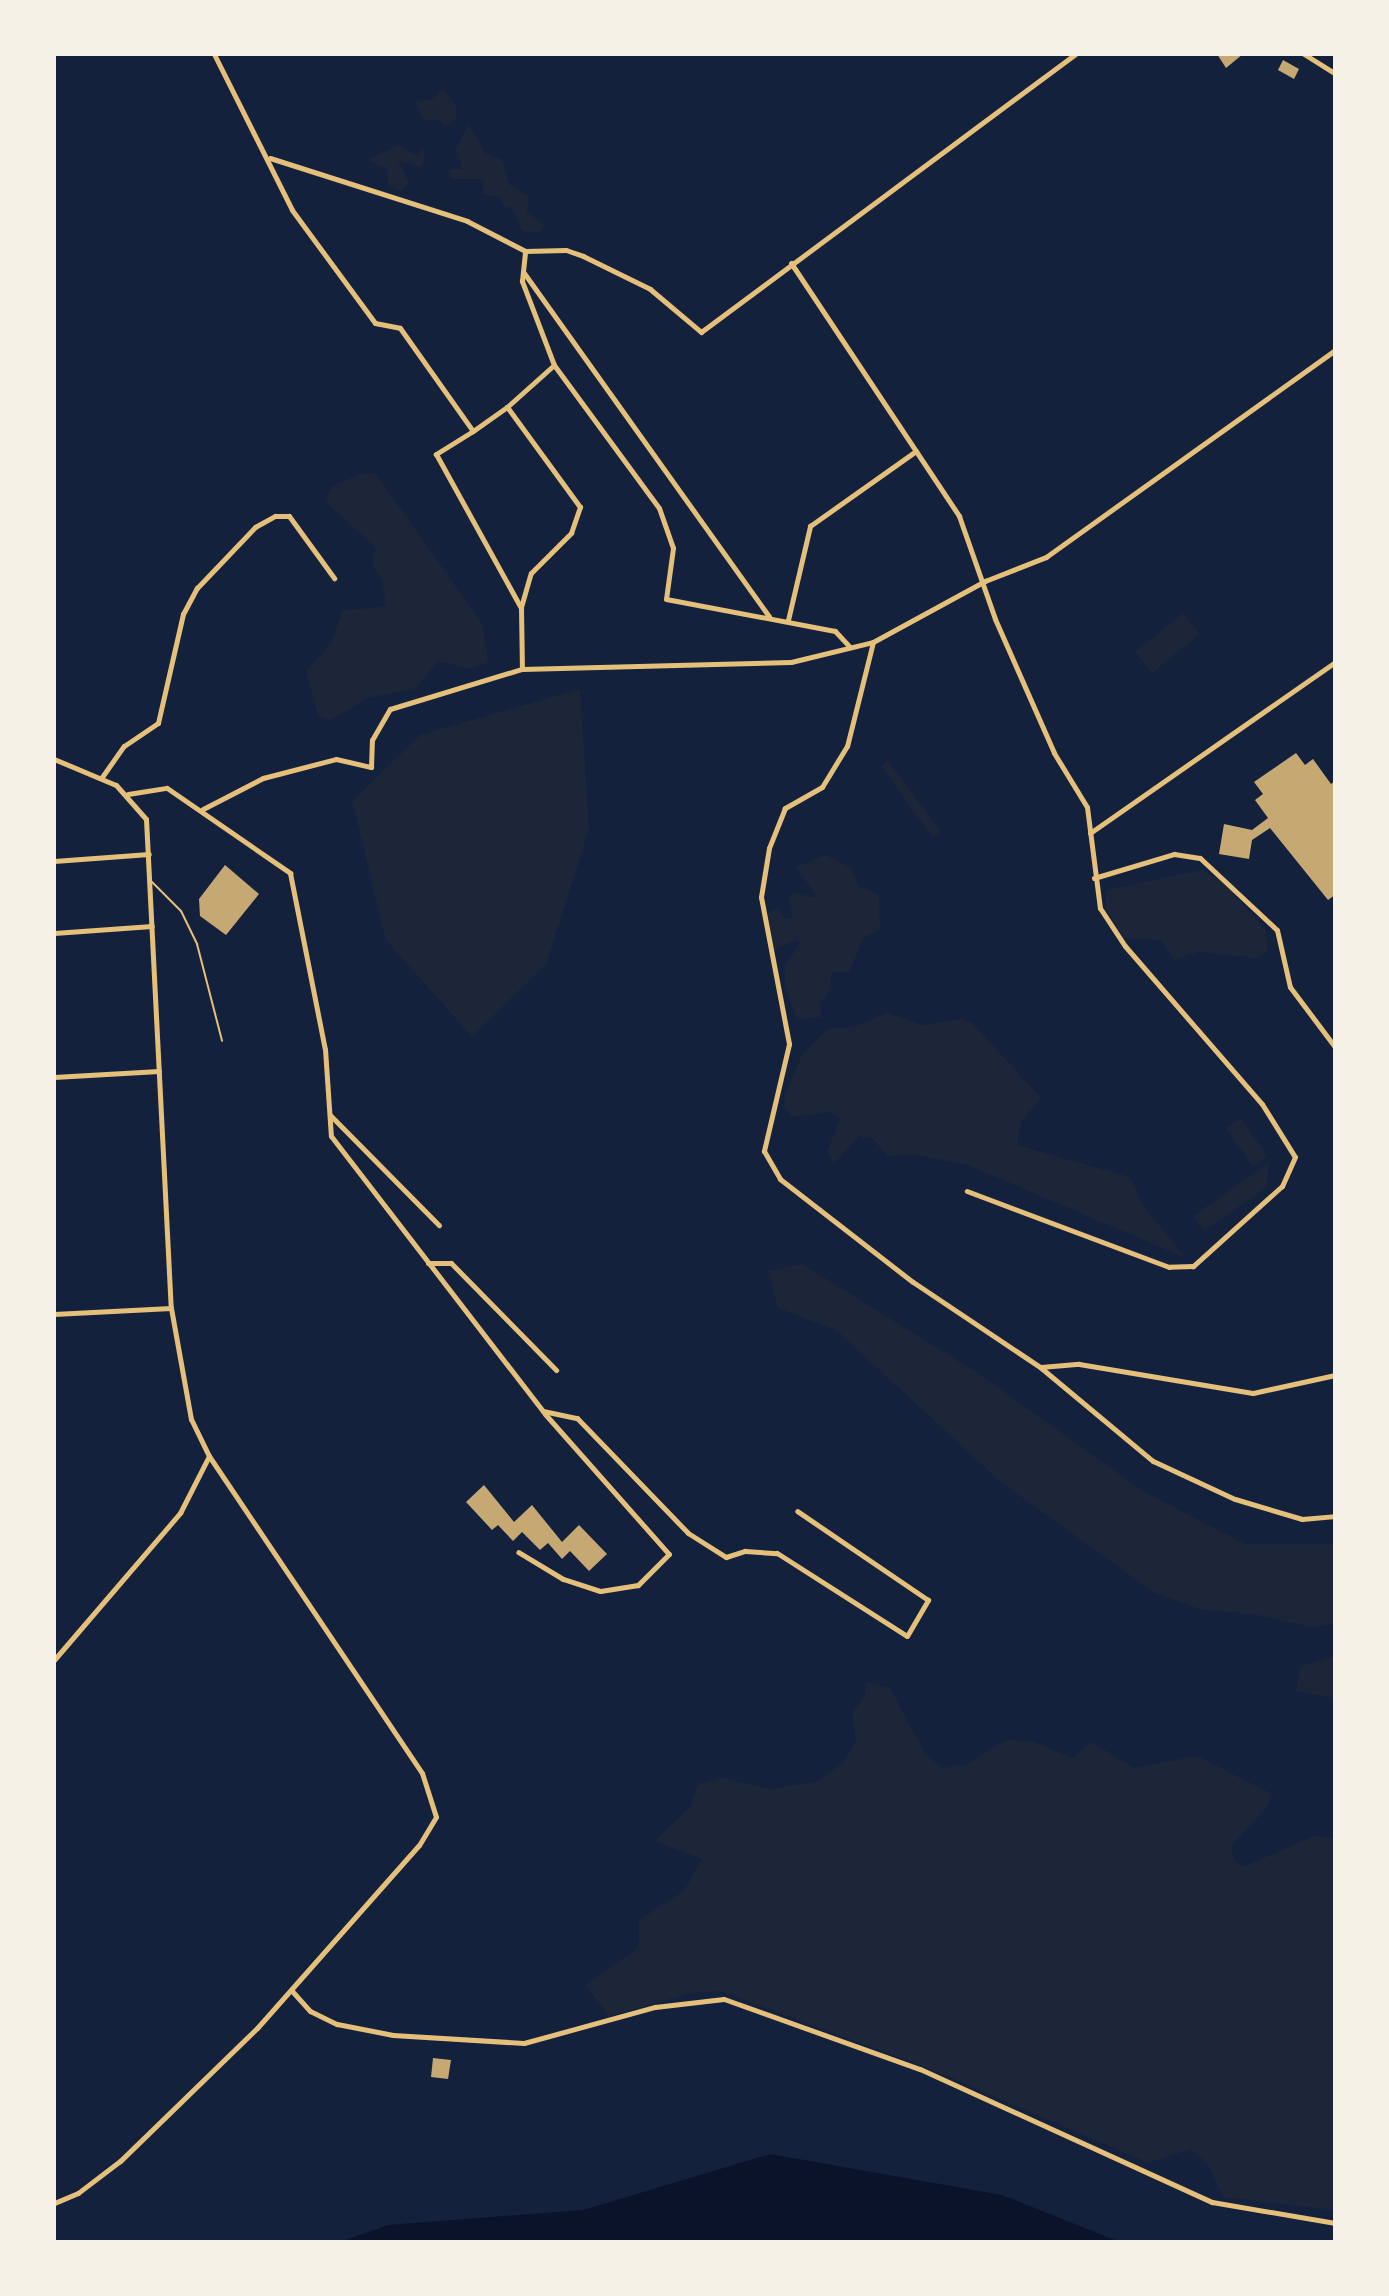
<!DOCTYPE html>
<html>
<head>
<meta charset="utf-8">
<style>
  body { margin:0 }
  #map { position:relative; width:1389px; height:2296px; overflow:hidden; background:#14213d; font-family:Inter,sans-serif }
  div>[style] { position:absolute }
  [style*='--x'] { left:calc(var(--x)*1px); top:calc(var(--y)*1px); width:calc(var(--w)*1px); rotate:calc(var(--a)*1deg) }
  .green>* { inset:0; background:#1d2539 }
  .water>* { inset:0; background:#0b132b }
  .building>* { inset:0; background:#c6a872 }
  .service>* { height:2px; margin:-1px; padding:0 1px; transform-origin:1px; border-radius:1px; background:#e5c07b }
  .minor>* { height:5px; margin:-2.5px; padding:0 2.5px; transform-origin:2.5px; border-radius:2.5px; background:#e5c07b }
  span { translate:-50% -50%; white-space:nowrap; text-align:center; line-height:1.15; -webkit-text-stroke:6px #f6f1e7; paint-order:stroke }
  .frame { position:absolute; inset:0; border:56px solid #f6f1e7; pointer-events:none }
</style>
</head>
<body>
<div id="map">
  <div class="green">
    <div style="clip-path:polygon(443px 88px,457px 108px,456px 119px,445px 127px,438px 120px,423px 120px,416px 101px,433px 99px)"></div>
    <div style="clip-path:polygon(469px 124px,485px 153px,502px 160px,509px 184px,529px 197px,527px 212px,544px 224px,540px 233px,522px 231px,511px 206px,506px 209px,500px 197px,482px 194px,484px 179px,449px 179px,450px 169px,462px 169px,456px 149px)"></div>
    <div style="clip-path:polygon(399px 145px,418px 156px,423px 148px,425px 161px,420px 167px,398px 161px,409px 183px,401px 191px,389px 186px,386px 168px,368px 160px)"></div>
    <div style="clip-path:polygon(362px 474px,376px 474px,483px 625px,488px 662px,471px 669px,438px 661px,416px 688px,368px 698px,331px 720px,318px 716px,306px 671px,332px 642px,342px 611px,386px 606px,382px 579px,372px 565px,376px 548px,326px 502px,332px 486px)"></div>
    <div style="clip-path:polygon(1183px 613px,1200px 634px,1152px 673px,1135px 652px)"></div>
    <div style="clip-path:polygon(580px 689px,589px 828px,547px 963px,472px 1037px,386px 940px,352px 801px,420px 735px)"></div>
    <div style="clip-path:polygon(888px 761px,941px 832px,933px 838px,881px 766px)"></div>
    <div style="clip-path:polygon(826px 855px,852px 868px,858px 886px,879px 895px,880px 929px,863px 938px,850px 971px,832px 973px,829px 992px,820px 1003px,821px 1017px,797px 1019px,785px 984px,785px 966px,800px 943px,796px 940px,774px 950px,767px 914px,779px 907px,784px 918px,793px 918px,789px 898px,794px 893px,818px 898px,796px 867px)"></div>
    <div style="clip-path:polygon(1202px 870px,1225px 884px,1265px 929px,1268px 951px,1257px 958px,1198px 952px,1174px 960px,1161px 940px,1123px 938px,1106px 907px,1106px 890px)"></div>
    <div style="clip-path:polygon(887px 1013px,922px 1025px,961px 1019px,972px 1023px,1041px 1098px,1021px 1122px,1017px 1145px,1130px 1177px,1144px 1207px,1186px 1258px,968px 1165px,913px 1154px,888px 1156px,872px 1138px,859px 1136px,834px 1164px,827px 1152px,840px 1119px,831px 1112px,792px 1117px,784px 1108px,785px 1095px,802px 1055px,828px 1029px,853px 1027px)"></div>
    <div style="clip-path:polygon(1241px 1118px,1267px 1156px,1253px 1167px,1226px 1128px)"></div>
    <div style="clip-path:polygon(1269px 1163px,1267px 1187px,1204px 1231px,1193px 1216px)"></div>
    <div style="clip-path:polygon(802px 1264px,976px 1372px,1144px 1492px,1245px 1544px,1335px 1544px,1335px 1624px,1311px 1627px,1253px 1614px,1202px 1610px,1153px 1592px,1001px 1482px,836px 1330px,778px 1308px,768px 1271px)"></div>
    <div style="clip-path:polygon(1335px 1656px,1335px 1698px,1296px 1691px,1300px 1666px)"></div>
    <div style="clip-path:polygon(866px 1682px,890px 1688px,925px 1754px,943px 1768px,967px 1764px,1007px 1740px,1031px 1741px,1072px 1758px,1092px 1742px,1133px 1768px,1197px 1756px,1272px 1794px,1267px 1807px,1231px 1846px,1234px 1860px,1243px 1867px,1314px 1836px,1335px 1839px,1335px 2210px,1223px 2197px,1208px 2165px,1191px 2149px,1148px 2163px,938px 2072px,721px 1991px,692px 1993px,609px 2016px,586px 1985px,639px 1947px,639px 1920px,684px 1891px,702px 1859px,655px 1841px,690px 1807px,698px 1784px,721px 1778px,770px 1789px,815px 1782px,842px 1764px,856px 1742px,852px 1713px,866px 1694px)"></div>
  </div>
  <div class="water">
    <div style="clip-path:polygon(770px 2154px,1002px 2195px,1120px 2242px,340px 2242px,388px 2225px,583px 2210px)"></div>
  </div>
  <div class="building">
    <div style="clip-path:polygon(1217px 54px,1243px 54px,1226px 68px)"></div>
    <div style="clip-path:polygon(1283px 60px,1299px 69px,1294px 79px,1278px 70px)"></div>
    <div style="clip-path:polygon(1296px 753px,1305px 765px,1313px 759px,1331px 784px,1335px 781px,1335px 895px,1328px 900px,1270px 828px,1252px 840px,1249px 859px,1219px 854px,1224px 824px,1252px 830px,1268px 818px,1255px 800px,1263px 794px,1254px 782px)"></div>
    <div style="clip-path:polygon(225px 865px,259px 894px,226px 935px,200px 916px,199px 899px)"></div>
    <div style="clip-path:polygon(484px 1485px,514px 1522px,532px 1505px,562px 1542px,579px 1525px,607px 1554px,589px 1571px,570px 1551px,562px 1559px,548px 1543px,540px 1550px,522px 1532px,513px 1541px,498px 1525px,492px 1530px,466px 1502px)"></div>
    <div style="clip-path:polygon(433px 2058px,451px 2060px,448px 2079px,431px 2077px)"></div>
  </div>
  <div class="service">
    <div style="--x:152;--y:882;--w:41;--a:45"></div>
    <div style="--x:181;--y:911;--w:37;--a:64"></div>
    <div style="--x:197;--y:944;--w:100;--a:75.5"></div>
  </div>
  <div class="minor">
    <div style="--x:214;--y:54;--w:174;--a:63.4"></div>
    <div style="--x:292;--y:210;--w:140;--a:53.7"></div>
    <div style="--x:375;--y:323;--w:25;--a:11"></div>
    <div style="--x:400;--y:328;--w:126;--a:54.7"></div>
    <div style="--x:473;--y:431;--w:44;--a:148.1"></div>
    <div style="--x:436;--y:454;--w:176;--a:61.1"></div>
    <div style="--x:521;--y:608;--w:61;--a:89.1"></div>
    <div style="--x:1304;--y:54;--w:36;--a:32"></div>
    <div style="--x:270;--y:158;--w:207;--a:17.7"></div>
    <div style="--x:467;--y:221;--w:65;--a:27.3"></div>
    <div style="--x:525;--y:251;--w:41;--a:-1.4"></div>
    <div style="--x:566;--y:250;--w:18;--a:19"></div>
    <div style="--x:583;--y:256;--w:75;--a:26.2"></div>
    <div style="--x:650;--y:289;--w:67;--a:40.1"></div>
    <div style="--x:701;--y:332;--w:466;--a:-36.6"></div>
    <div style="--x:791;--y:263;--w:304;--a:56.4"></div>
    <div style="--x:959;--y:516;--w:109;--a:70.7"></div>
    <div style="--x:995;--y:619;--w:146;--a:66.2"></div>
    <div style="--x:1054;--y:753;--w:63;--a:58.6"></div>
    <div style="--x:1087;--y:807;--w:102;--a:82.7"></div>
    <div style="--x:1100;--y:908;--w:45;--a:56.7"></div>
    <div style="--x:1125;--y:946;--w:209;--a:49.1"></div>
    <div style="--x:1262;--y:1104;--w:62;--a:58.1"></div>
    <div style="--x:1295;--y:1157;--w:32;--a:114"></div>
    <div style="--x:1282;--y:1186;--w:120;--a:138"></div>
    <div style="--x:1193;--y:1266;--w:24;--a:178"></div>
    <div style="--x:1169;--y:1267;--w:216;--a:-159.4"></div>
    <div style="--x:524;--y:273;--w:422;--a:54.5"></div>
    <div style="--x:554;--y:365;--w:177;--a:53.7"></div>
    <div style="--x:659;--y:508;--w:42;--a:70.7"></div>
    <div style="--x:673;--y:548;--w:51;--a:97.8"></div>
    <div style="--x:666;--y:599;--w:172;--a:10.7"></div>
    <div style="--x:835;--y:631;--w:22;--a:47"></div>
    <div style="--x:473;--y:431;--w:42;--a:-35.2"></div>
    <div style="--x:521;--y:607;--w:35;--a:-74"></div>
    <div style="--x:531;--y:573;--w:57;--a:-45"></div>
    <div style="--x:571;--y:533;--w:28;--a:-71"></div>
    <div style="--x:580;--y:507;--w:124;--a:-126.1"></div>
    <div style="--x:507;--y:407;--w:63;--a:-41.8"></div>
    <div style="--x:554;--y:365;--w:90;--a:-110.9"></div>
    <div style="--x:522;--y:281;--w:30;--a:-84"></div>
    <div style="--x:788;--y:620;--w:97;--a:-76.8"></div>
    <div style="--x:810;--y:526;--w:130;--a:-35.3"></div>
    <div style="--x:873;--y:642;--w:107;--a:104"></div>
    <div style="--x:847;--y:746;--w:48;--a:121.4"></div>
    <div style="--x:822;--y:787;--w:43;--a:150.4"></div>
    <div style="--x:785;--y:808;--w:43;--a:111.8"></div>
    <div style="--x:769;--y:848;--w:50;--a:99.3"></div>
    <div style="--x:761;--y:897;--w:150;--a:79.2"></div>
    <div style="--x:789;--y:1044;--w:110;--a:103.2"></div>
    <div style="--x:764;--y:1151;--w:32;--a:60"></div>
    <div style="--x:780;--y:1179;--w:168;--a:37.8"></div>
    <div style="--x:913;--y:1282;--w:153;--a:33.8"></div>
    <div style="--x:1040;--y:1367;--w:147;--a:39.8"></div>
    <div style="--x:1153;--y:1461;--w:90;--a:24.9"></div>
    <div style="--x:1235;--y:1499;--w:70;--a:16.6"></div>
    <div style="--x:1302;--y:1519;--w:33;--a:-5"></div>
    <div style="--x:54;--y:759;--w:67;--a:22.8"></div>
    <div style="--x:116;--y:785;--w:45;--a:48.6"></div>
    <div style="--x:146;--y:819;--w:490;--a:87.1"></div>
    <div style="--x:171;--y:1308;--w:113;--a:79.8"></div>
    <div style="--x:191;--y:1419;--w:41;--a:64.1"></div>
    <div style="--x:209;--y:1456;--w:382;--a:56.1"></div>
    <div style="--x:422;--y:1773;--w:46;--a:72.3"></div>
    <div style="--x:436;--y:1817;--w:33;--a:121"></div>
    <div style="--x:419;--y:1845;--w:244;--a:131.5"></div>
    <div style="--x:257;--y:2028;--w:191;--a:135.8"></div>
    <div style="--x:120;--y:2161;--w:53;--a:142.7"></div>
    <div style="--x:78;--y:2193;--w:26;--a:157"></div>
    <div style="--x:102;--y:777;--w:38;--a:-55"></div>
    <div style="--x:124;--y:746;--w:41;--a:-34.1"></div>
    <div style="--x:158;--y:723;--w:112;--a:-77.1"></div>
    <div style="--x:183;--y:614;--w:30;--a:-62"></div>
    <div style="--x:197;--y:588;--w:84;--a:-46.4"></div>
    <div style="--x:255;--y:527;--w:23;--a:-29"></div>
    <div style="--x:275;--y:516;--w:14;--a:0"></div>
    <div style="--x:289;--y:516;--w:77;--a:54"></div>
    <div style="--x:128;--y:794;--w:39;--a:-9"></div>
    <div style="--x:167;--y:788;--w:150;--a:34.6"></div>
    <div style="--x:290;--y:873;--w:179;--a:78.8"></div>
    <div style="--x:325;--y:1049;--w:87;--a:86.1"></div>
    <div style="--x:331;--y:1136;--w:351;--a:52.4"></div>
    <div style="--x:545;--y:1414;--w:187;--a:48.5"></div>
    <div style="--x:669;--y:1554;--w:44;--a:135"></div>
    <div style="--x:638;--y:1585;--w:38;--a:171"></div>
    <div style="--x:600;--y:1591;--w:39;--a:-162"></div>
    <div style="--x:563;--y:1579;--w:52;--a:-149"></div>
    <div style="--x:203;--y:809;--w:68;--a:-27.3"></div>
    <div style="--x:263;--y:778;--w:75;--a:-14.6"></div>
    <div style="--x:336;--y:759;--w:36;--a:13"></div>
    <div style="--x:371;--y:767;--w:27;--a:-88"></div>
    <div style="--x:372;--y:740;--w:36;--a:-60"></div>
    <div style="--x:390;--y:709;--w:138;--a:-16.9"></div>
    <div style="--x:522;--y:669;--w:269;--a:-1.5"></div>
    <div style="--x:791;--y:662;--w:84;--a:-13.7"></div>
    <div style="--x:873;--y:642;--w:128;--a:-28.6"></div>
    <div style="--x:985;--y:581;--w:66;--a:-21.5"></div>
    <div style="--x:1046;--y:557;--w:355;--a:-35.6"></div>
    <div style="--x:1090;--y:833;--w:299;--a:-34.9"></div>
    <div style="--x:54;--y:861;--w:95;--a:-4.2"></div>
    <div style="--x:1094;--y:878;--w:84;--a:-16.7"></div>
    <div style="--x:1174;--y:854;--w:26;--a:9"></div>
    <div style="--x:1200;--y:858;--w:105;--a:43.1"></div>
    <div style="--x:1277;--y:930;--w:58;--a:77.2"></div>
    <div style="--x:1290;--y:987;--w:75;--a:53.1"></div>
    <div style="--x:54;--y:933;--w:98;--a:-4.1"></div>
    <div style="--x:54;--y:1077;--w:105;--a:-3.3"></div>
    <div style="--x:330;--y:1115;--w:155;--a:45.3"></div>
    <div style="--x:428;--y:1263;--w:23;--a:0"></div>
    <div style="--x:451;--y:1263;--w:150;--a:45.5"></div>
    <div style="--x:54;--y:1314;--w:117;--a:-2.9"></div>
    <div style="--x:1041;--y:1367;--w:38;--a:-5"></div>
    <div style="--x:1079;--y:1364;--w:176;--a:9.5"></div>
    <div style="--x:1253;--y:1393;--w:84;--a:-12.4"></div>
    <div style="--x:543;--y:1411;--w:35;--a:12"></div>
    <div style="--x:577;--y:1418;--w:160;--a:46"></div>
    <div style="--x:688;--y:1533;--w:45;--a:32.3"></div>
    <div style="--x:726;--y:1557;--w:20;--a:-18"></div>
    <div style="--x:745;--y:1551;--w:32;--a:4"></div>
    <div style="--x:777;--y:1553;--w:154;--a:32.6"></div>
    <div style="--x:907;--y:1636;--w:42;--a:-59.7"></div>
    <div style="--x:928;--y:1600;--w:158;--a:-145.8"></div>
    <div style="--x:54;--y:1660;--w:194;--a:-49.4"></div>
    <div style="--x:180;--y:1513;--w:64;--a:-63"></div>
    <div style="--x:292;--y:1991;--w:27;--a:48"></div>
    <div style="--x:310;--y:2011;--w:30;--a:26"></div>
    <div style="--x:337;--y:2024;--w:57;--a:11.1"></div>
    <div style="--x:393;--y:2035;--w:131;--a:3.5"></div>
    <div style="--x:524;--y:2043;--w:136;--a:-15.4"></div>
    <div style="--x:655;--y:2007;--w:69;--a:-6.6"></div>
    <div style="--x:724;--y:1999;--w:208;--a:19.7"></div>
    <div style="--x:920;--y:2069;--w:321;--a:24.5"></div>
    <div style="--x:1212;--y:2202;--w:125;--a:9.7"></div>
  </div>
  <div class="frame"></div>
</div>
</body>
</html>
